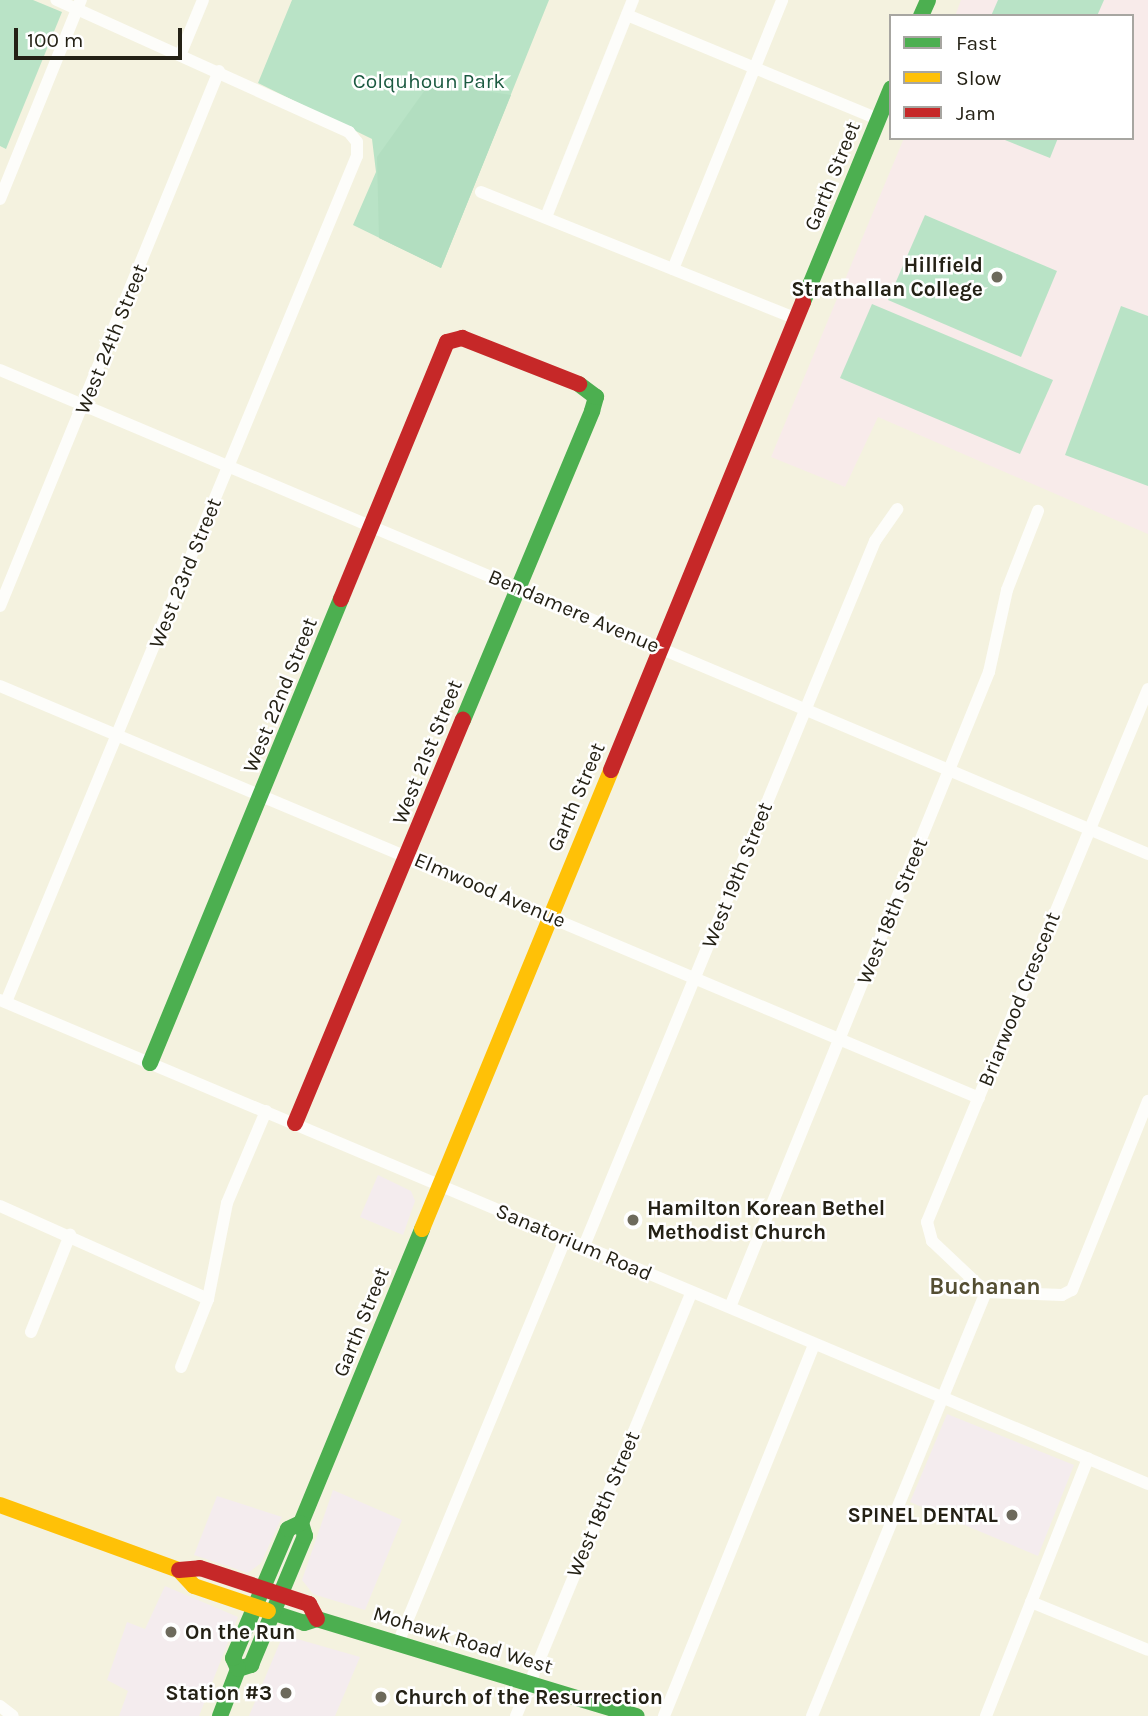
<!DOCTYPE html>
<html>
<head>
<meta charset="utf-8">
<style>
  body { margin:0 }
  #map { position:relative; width:1148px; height:1716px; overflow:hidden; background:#f4f2df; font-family:Karla,sans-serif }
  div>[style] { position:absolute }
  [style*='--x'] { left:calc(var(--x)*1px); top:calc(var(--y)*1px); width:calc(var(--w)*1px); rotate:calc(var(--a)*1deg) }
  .commercial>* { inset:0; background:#f4ecee }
  .education>* { inset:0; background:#f8ebea }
  .green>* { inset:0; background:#b9e3c6 }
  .forest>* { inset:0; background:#b2dec0 }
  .street>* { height:12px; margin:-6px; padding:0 6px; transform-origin:6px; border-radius:6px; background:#fdfdfa }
  .fast>* { height:16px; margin:-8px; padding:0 8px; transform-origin:8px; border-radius:8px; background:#4caf50 }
  .slow>* { height:16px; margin:-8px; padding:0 8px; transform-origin:8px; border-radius:8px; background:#ffc107 }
  .jam>* { height:16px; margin:-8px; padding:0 8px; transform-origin:8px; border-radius:8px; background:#c62828 }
  .dots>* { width:19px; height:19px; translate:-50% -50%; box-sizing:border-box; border:4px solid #fff; border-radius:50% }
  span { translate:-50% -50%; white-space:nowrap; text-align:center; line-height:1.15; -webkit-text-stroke:5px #fff; paint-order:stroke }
  .park-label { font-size:21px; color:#1c5a41 }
  .street-label { font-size:21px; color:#242115 }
  .poi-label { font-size:21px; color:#242115; font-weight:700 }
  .right { translate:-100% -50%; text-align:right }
  .left { translate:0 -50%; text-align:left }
  .neighbourhood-label { font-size:23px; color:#544e32; font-weight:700 }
  .legend { position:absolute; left:889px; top:14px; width:245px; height:126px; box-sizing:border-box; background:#fff; border:2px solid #a7a6a1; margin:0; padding:9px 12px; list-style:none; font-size:21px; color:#242115 }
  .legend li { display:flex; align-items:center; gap:14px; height:35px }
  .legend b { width:35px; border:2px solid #a7a6a1 }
  .scale { position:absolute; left:14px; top:28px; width:168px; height:32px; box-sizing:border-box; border:4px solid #242115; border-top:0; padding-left:9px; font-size:21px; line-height:24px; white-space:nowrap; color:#242115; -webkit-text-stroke:5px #fff; paint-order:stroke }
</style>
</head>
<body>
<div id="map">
  <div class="commercial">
    <div style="clip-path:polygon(378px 1175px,411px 1191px,415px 1201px,403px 1235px,360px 1217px)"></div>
    <div style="clip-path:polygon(947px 1414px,1074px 1465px,1038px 1556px,910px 1502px)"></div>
    <div style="clip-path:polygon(333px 1490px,402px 1520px,365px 1610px,313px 1594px,302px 1580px)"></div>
    <div style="clip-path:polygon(217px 1496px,282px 1517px,261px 1563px,248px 1573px,194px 1555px)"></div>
    <div style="clip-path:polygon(165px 1586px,238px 1617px,199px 1716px,119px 1716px,128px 1691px,107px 1680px,127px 1622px,145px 1629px)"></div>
    <div style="clip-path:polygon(283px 1635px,360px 1657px,335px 1716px,249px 1716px)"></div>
  </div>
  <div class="education">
    <div style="clip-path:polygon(961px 0,1148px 0,1148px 534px,878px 417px,845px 487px,771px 457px,904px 138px,1132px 138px,1132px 16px,955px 16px)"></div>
  </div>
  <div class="green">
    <div style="clip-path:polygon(0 0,33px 0,62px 12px,6px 149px,0 146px)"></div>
    <div style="clip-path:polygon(292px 0,549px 0,441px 268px,353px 225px,376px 172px,372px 139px,258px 83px)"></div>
    <div style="clip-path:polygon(998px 0,1104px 0,1097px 16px,991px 16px)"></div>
    <div style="clip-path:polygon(1000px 138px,1058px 138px,1050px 158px)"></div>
    <div style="clip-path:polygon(925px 215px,1057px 271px,1021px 357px,888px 300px)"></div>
    <div style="clip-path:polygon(872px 304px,1053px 380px,1020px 454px,840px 378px)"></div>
    <div style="clip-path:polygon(1121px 306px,1148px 316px,1148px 486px,1065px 455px)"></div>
  </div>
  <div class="forest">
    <div style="clip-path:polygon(430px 83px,511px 95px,441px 268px,379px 238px,377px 157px)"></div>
  </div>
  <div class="street">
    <div style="--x:627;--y:15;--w:272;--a:22.5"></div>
    <div style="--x:181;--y:53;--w:57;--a:-67.5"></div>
    <div style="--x:481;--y:192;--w:341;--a:21.9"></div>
    <div style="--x:0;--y:199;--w:215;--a:-67.9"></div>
    <div style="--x:546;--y:217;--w:234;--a:-68.2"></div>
    <div style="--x:673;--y:269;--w:290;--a:-67.9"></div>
    <div style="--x:0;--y:370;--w:1246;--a:22.86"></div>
    <div style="--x:0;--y:606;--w:578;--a:-67.74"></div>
    <div style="--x:0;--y:686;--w:1062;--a:22.82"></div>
    <div style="--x:1148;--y:689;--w:577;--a:112.52"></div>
    <div style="--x:927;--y:1222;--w:20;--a:75"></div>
    <div style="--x:932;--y:1241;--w:74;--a:43.4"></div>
    <div style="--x:986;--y:1292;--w:76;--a:2.3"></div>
    <div style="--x:1062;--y:1295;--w:11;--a:-27"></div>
    <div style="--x:1072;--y:1290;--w:204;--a:-68.1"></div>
    <div style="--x:0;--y:1000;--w:1246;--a:22.86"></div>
    <div style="--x:6;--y:1002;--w:916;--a:-67.47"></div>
    <div style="--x:357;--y:156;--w:14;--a:-90"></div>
    <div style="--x:357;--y:142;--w:13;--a:-129"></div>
    <div style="--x:349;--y:132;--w:321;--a:-155.7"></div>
    <div style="--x:0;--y:1206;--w:228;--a:24.1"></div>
    <div style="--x:584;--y:1246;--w:763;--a:-67.57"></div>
    <div style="--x:875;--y:541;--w:39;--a:-55"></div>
    <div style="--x:730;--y:1307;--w:686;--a:-67.81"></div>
    <div style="--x:989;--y:672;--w:84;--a:-77.6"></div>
    <div style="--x:1007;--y:590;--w:85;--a:-68.6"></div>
    <div style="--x:31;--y:1332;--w:105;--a:-68.1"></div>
    <div style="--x:181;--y:1367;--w:73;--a:-68.3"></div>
    <div style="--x:208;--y:1299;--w:98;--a:-78.8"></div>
    <div style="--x:227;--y:1203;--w:100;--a:-67"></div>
    <div style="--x:1031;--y:1602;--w:126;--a:22.3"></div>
    <div style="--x:398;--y:1643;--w:438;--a:-67.5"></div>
    <div style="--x:0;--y:1706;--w:16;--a:38"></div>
    <div style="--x:516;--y:1716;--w:459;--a:-67.5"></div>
    <div style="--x:664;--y:1716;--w:401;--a:-68"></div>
    <div style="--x:812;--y:1716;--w:458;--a:-67.7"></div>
    <div style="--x:986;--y:1716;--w:277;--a:-68.4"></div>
  </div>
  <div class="fast">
    <div style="--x:921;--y:16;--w:17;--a:-66"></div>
    <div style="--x:803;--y:302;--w:231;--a:-67.6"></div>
    <div style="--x:463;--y:720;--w:335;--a:-67.3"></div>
    <div style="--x:592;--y:411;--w:15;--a:-74"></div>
    <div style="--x:596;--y:397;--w:21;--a:-143"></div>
    <div style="--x:150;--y:1063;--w:502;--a:-67.63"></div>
    <div style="--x:268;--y:1611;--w:38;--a:18"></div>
    <div style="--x:304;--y:1623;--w:14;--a:-17"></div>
    <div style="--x:317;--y:1619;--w:334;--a:16.9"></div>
    <div style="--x:238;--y:1669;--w:14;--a:-17"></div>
    <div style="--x:251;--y:1665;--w:140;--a:-67.3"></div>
    <div style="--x:305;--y:1536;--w:14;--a:-107"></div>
    <div style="--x:301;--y:1523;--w:318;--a:-67.6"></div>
    <div style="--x:220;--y:1716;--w:50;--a:-69"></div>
    <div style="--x:238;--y:1669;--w:12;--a:-114"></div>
    <div style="--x:233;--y:1658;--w:140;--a:-66.9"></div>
    <div style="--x:288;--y:1529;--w:14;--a:-25"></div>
  </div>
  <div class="slow">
    <div style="--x:422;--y:1229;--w:496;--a:-67.6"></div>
    <div style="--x:0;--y:1505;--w:190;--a:20"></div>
    <div style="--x:179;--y:1570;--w:22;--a:47"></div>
    <div style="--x:194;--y:1586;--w:78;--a:18.7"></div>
  </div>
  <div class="jam">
    <div style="--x:341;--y:599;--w:278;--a:-67.6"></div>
    <div style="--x:447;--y:342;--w:16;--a:-15"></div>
    <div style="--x:462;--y:338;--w:126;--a:21.5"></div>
    <div style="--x:611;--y:770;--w:506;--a:-67.69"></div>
    <div style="--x:295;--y:1123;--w:437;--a:-67.4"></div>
    <div style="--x:179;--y:1570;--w:21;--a:-5"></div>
    <div style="--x:200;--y:1568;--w:115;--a:18.3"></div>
    <div style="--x:309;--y:1604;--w:17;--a:62"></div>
  </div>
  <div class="dots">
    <div style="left:997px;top:277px;background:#6d6a5c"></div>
    <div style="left:633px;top:1220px;background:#6d6a5c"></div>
    <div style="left:1012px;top:1515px;background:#6d6a5c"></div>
    <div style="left:171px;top:1632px;background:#6d6a5c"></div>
    <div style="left:286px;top:1693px;background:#6d6a5c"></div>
    <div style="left:381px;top:1697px;background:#6d6a5c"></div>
  </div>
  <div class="park-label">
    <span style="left:429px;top:81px">Colquhoun Park</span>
  </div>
  <div class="street-label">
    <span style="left:832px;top:176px;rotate:-68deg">Garth Street</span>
    <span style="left:111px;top:339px;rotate:-68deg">West 24th Street</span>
    <span style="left:185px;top:573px;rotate:-68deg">West 23rd Street</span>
    <span style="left:574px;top:611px;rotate:23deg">Bendamere Avenue</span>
    <span style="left:280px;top:695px;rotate:-68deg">West 22nd Street</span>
    <span style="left:427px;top:752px;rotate:-68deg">West 21st Street</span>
    <span style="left:576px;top:797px;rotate:-67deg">Garth Street</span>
    <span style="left:737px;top:875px;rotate:-68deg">West 19th Street</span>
    <span style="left:490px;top:890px;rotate:23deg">Elmwood Avenue</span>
    <span style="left:892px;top:911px;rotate:-68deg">West 18th Street</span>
    <span style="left:1019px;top:999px;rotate:-68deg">Briarwood Crescent</span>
    <span style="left:574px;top:1242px;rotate:23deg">Sanatorium Road</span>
    <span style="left:361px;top:1322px;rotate:-68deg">Garth Street</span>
    <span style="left:603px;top:1504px;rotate:-67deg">West 18th Street</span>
    <span style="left:463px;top:1640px;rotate:17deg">Mohawk Road West</span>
  </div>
  <div class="poi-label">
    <span class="right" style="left:983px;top:277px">Hillfield<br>Strathallan College</span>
    <span class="left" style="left:647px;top:1220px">Hamilton Korean Bethel<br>Methodist Church</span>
    <span class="right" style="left:998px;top:1515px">SPINEL DENTAL</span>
    <span class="left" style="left:185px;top:1632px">On the Run</span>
    <span class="right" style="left:272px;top:1693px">Station #3</span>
    <span class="left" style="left:395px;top:1697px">Church of the Resurrection</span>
  </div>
  <div class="neighbourhood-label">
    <span style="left:985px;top:1287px">Buchanan</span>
  </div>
  <ul class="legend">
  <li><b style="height:9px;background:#4caf50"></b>Fast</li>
  <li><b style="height:9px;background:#ffc107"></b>Slow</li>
  <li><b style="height:9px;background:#c62828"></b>Jam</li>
  </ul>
  <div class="scale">100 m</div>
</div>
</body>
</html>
